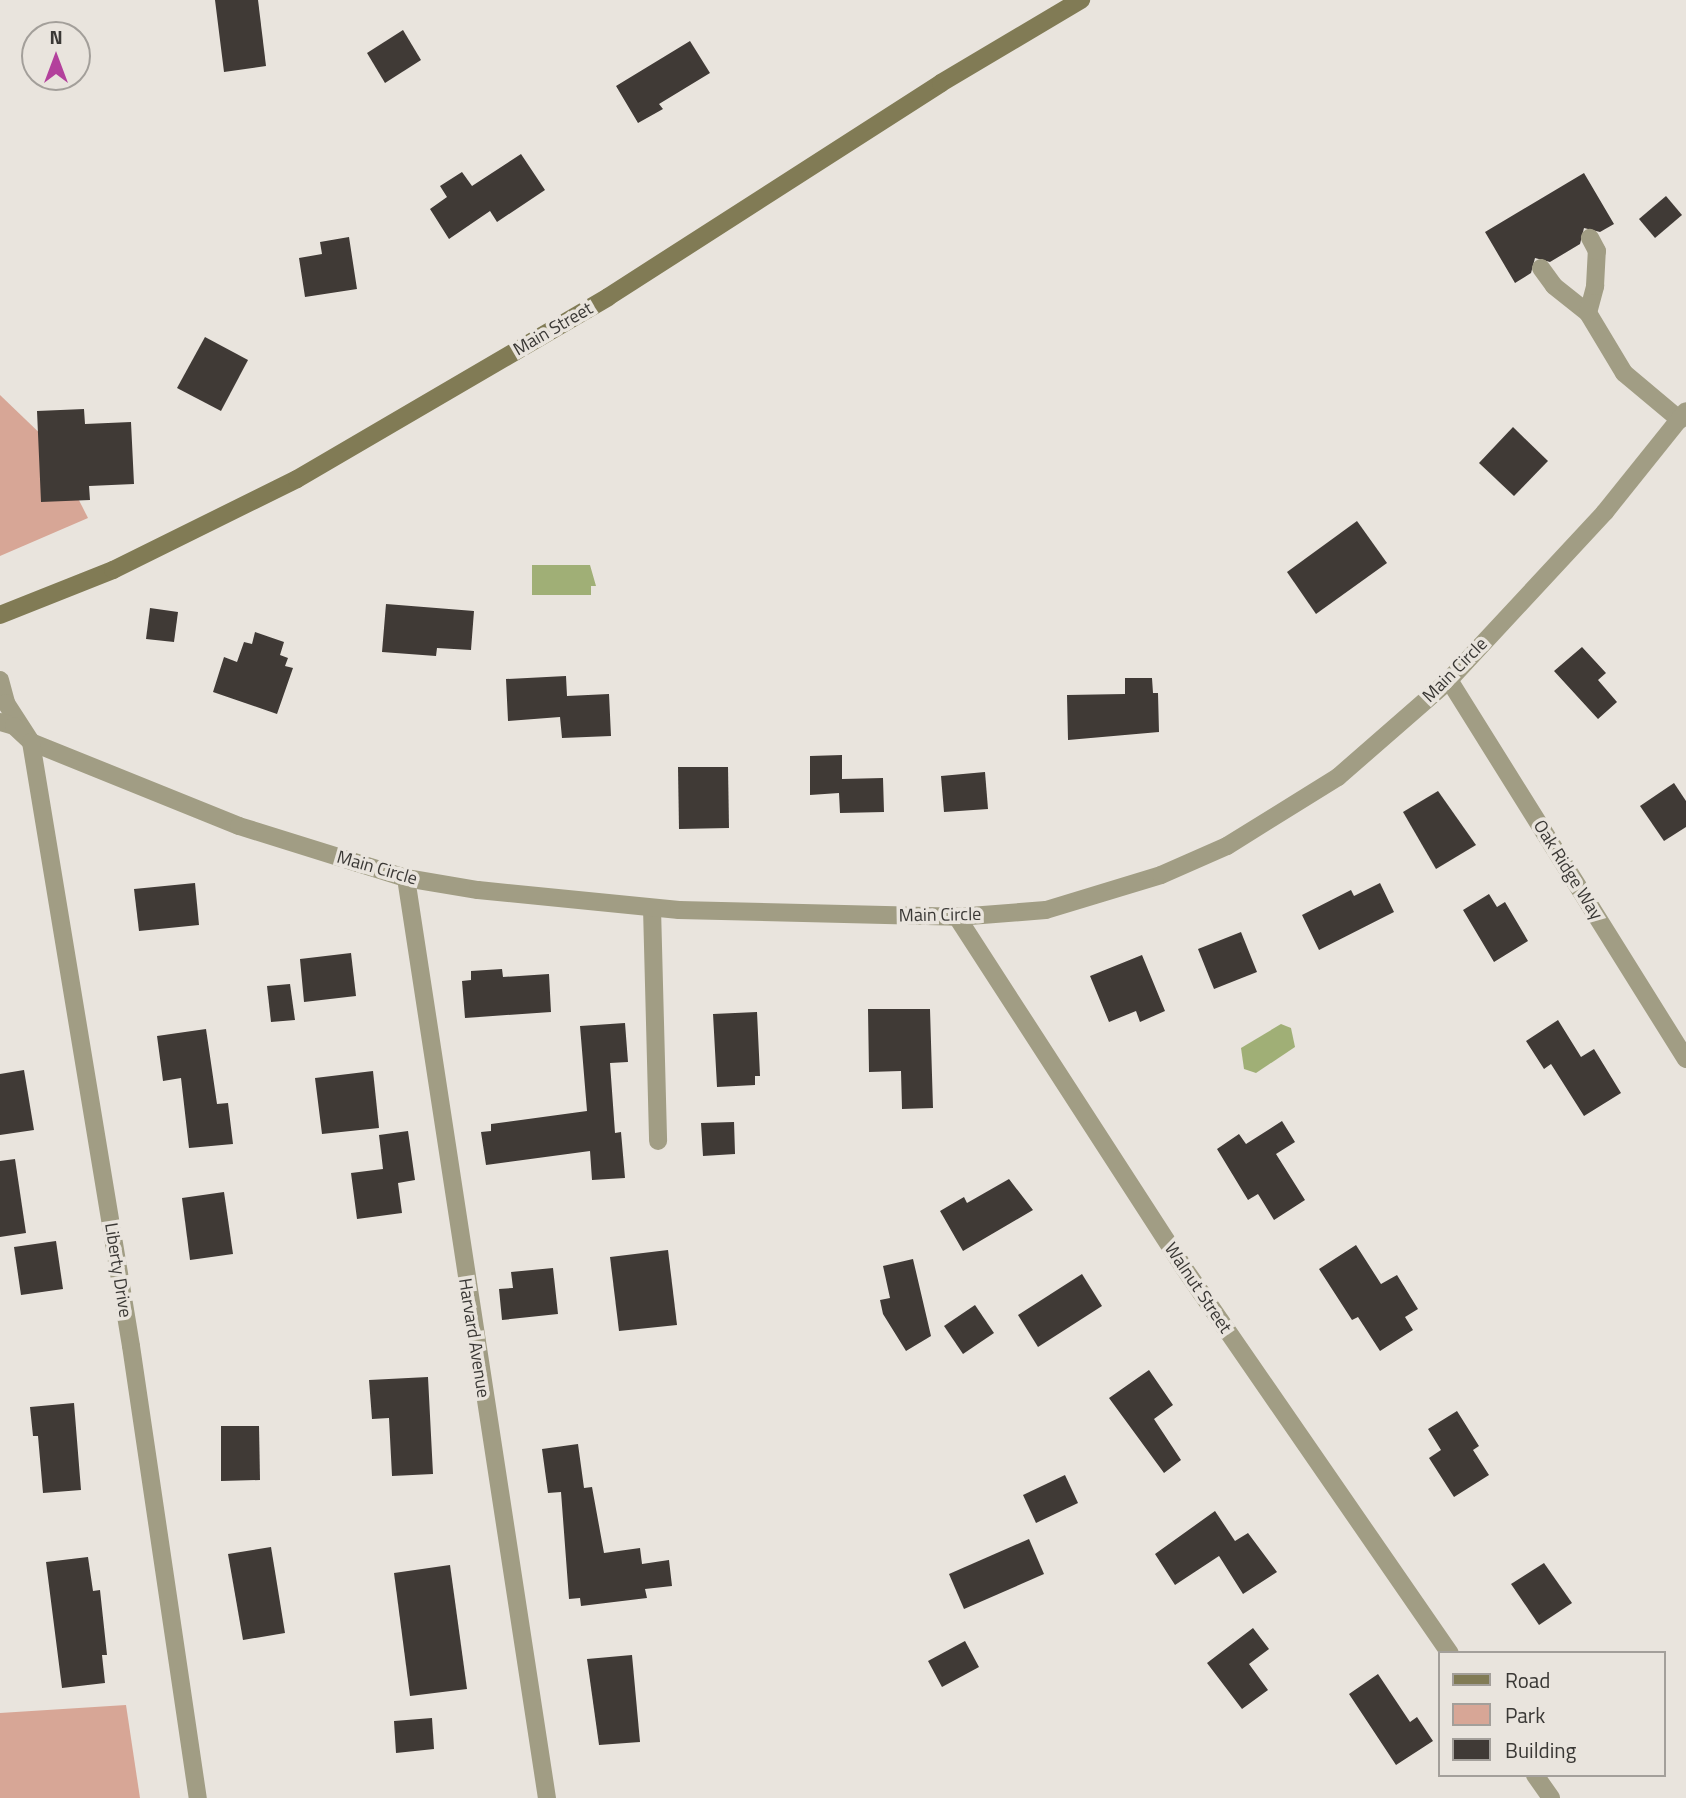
<!DOCTYPE html>
<html>
<head>
<meta charset="utf-8">
<style>
  body { margin:0 }
  #map { position:relative; width:1686px; height:1798px; overflow:hidden; background:#e9e4dd; font-family:"Titillium Web",sans-serif }
  div>[style] { position:absolute }
  [style*='--x'] { left:calc(var(--x)*1px); top:calc(var(--y)*1px); width:calc(var(--w)*1px); rotate:calc(var(--a)*1deg) }
  .green>* { inset:0; background:#d7a696 }
  .water>* { inset:0; background:#a0af76 }
  .building>* { inset:0; background:#403a36 }
  .lane>* { height:18px; margin:-9px; padding:0 9px; transform-origin:9px; border-radius:9px; background:#a19d84 }
  .street>* { height:18px; margin:-9px; padding:0 9px; transform-origin:9px; border-radius:9px; background:#a19d84 }
  .secondary>* { height:18px; margin:-9px; padding:0 9px; transform-origin:9px; border-radius:9px; background:#817b55 }
  span { translate:-50% -50%; white-space:nowrap; text-align:center; line-height:1.15; -webkit-text-stroke:7px #e9e4dd; paint-order:stroke }
  .street-label { font-size:18px; color:#3a3835 }
  .legend { position:absolute; left:1438px; top:1651px; width:228px; height:126px; box-sizing:border-box; background:#e9e4dd; border:2px solid #a39f9a; margin:0; padding:9px 12px; list-style:none; font-size:21px; color:#3a3835 }
  .legend li { display:flex; align-items:center; gap:14px; height:35px }
  .legend b { width:35px; border:2px solid #a39f9a }
  .north { position:absolute; left:21px; top:21px; width:70px; height:70px; box-sizing:border-box; background:#e9e4dd; border:2px solid #a39f9a; border-radius:50%; rotate:0deg; font-size:19px; font-weight:700; line-height:28px; text-align:center; color:#3a3835 }
  .north::after { content:''; display:block; margin:auto; width:24px; height:32px; background:#b3419c; clip-path:polygon(50% 0,100% 100%,50% 72%,0 100%) }
</style>
</head>
<body>
<div id="map">
  <div class="green">
    <div style="clip-path:polygon(0 395px,50px 443px,88px 518px,0 556px)"></div>
    <div style="clip-path:polygon(126px 1705px,140px 1798px,0 1798px,0 1713px)"></div>
  </div>
  <div class="water">
    <div style="clip-path:polygon(532px 565px,590px 565px,596px 586px,591px 586px,591px 595px,532px 595px)"></div>
    <div style="clip-path:polygon(1281px 1024px,1291px 1028px,1295px 1047px,1256px 1073px,1244px 1069px,1241px 1048px)"></div>
  </div>
  <div class="building">
    <div style="clip-path:polygon(215px 0,258px 0,266px 66px,224px 72px)"></div>
    <div style="clip-path:polygon(403px 30px,421px 60px,385px 83px,367px 53px)"></div>
    <div style="clip-path:polygon(690px 41px,710px 73px,659px 104px,663px 109px,638px 123px,616px 86px)"></div>
    <div style="clip-path:polygon(521px 154px,545px 190px,497px 222px,490px 211px,449px 239px,430px 209px,447px 197px,440px 186px,462px 172px,472px 186px)"></div>
    <div style="clip-path:polygon(1584px 173px,1614px 224px,1600px 232px,1584px 228px,1580px 244px,1550px 262px,1535px 258px,1531px 273px,1515px 283px,1485px 232px)"></div>
    <div style="clip-path:polygon(1666px 196px,1682px 215px,1655px 238px,1639px 219px)"></div>
    <div style="clip-path:polygon(349px 237px,357px 289px,305px 297px,299px 258px,322px 254px,320px 242px)"></div>
    <div style="clip-path:polygon(205px 337px,248px 360px,221px 411px,177px 388px)"></div>
    <div style="clip-path:polygon(84px 409px,85px 424px,131px 422px,134px 484px,89px 486px,90px 500px,41px 502px,37px 411px)"></div>
    <div style="clip-path:polygon(1513px 427px,1548px 461px,1514px 496px,1479px 463px)"></div>
    <div style="clip-path:polygon(1357px 521px,1387px 563px,1316px 614px,1287px 572px)"></div>
    <div style="clip-path:polygon(386px 604px,474px 611px,471px 650px,437px 648px,436px 656px,382px 652px)"></div>
    <div style="clip-path:polygon(150px 608px,178px 612px,174px 642px,146px 639px)"></div>
    <div style="clip-path:polygon(255px 632px,284px 642px,280px 655px,288px 658px,285px 666px,293px 668px,277px 714px,213px 692px,224px 657px,237px 662px,244px 642px,252px 644px)"></div>
    <div style="clip-path:polygon(1582px 647px,1606px 673px,1598px 680px,1617px 702px,1598px 719px,1554px 671px)"></div>
    <div style="clip-path:polygon(566px 676px,567px 696px,609px 694px,611px 736px,562px 738px,560px 717px,508px 721px,506px 679px)"></div>
    <div style="clip-path:polygon(1125px 678px,1152px 678px,1153px 693px,1158px 693px,1159px 732px,1068px 740px,1067px 695px,1125px 694px)"></div>
    <div style="clip-path:polygon(842px 755px,842px 779px,883px 778px,884px 812px,840px 813px,839px 793px,810px 795px,810px 756px)"></div>
    <div style="clip-path:polygon(678px 767px,728px 767px,729px 828px,679px 829px)"></div>
    <div style="clip-path:polygon(985px 772px,988px 809px,944px 812px,941px 776px)"></div>
    <div style="clip-path:polygon(1674px 783px,1686px 801px,1686px 827px,1664px 841px,1640px 806px)"></div>
    <div style="clip-path:polygon(1438px 791px,1476px 845px,1436px 869px,1403px 812px)"></div>
    <div style="clip-path:polygon(195px 883px,199px 925px,139px 931px,134px 889px)"></div>
    <div style="clip-path:polygon(1380px 883px,1394px 912px,1319px 950px,1302px 915px,1351px 890px,1354px 896px)"></div>
    <div style="clip-path:polygon(1489px 894px,1497px 907px,1505px 902px,1528px 941px,1494px 962px,1463px 910px)"></div>
    <div style="clip-path:polygon(1241px 932px,1257px 972px,1214px 989px,1198px 949px)"></div>
    <div style="clip-path:polygon(351px 953px,356px 996px,304px 1002px,300px 959px)"></div>
    <div style="clip-path:polygon(1142px 955px,1165px 1011px,1140px 1022px,1136px 1011px,1109px 1022px,1090px 976px)"></div>
    <div style="clip-path:polygon(502px 969px,503px 977px,549px 974px,551px 1012px,465px 1018px,462px 981px,471px 980px,471px 971px)"></div>
    <div style="clip-path:polygon(290px 984px,295px 1020px,271px 1022px,267px 986px)"></div>
    <div style="clip-path:polygon(868px 1009px,930px 1009px,933px 1108px,902px 1109px,901px 1071px,869px 1072px)"></div>
    <div style="clip-path:polygon(757px 1012px,760px 1076px,755px 1076px,755px 1085px,717px 1087px,713px 1014px)"></div>
    <div style="clip-path:polygon(1558px 1020px,1581px 1057px,1594px 1049px,1621px 1093px,1584px 1116px,1551px 1064px,1544px 1069px,1526px 1041px)"></div>
    <div style="clip-path:polygon(625px 1023px,628px 1062px,610px 1063px,615px 1133px,621px 1132px,625px 1178px,592px 1180px,590px 1151px,486px 1165px,481px 1132px,491px 1131px,491px 1124px,587px 1111px,580px 1026px)"></div>
    <div style="clip-path:polygon(206px 1029px,217px 1104px,228px 1103px,233px 1144px,189px 1148px,181px 1078px,163px 1081px,157px 1036px)"></div>
    <div style="clip-path:polygon(24px 1070px,34px 1130px,0 1135px,0 1074px)"></div>
    <div style="clip-path:polygon(373px 1071px,379px 1128px,322px 1134px,315px 1078px)"></div>
    <div style="clip-path:polygon(1282px 1121px,1295px 1142px,1276px 1154px,1305px 1200px,1274px 1220px,1258px 1194px,1248px 1200px,1217px 1149px,1239px 1134px,1246px 1144px)"></div>
    <div style="clip-path:polygon(734px 1122px,735px 1154px,703px 1156px,701px 1123px)"></div>
    <div style="clip-path:polygon(408px 1131px,415px 1180px,398px 1183px,402px 1213px,357px 1219px,351px 1173px,383px 1169px,379px 1135px)"></div>
    <div style="clip-path:polygon(15px 1159px,26px 1233px,0 1237px,0 1161px)"></div>
    <div style="clip-path:polygon(1009px 1179px,1033px 1210px,963px 1251px,940px 1211px,964px 1197px,967px 1203px)"></div>
    <div style="clip-path:polygon(224px 1192px,233px 1254px,190px 1260px,182px 1198px)"></div>
    <div style="clip-path:polygon(56px 1241px,63px 1289px,21px 1295px,14px 1247px)"></div>
    <div style="clip-path:polygon(1356px 1245px,1381px 1284px,1397px 1275px,1418px 1309px,1405px 1317px,1413px 1330px,1380px 1351px,1358px 1317px,1352px 1320px,1319px 1269px)"></div>
    <div style="clip-path:polygon(668px 1250px,677px 1325px,619px 1331px,610px 1257px)"></div>
    <div style="clip-path:polygon(913px 1259px,931px 1336px,906px 1351px,883px 1314px,880px 1300px,890px 1298px,883px 1266px)"></div>
    <div style="clip-path:polygon(553px 1268px,558px 1314px,502px 1320px,499px 1289px,513px 1288px,511px 1272px)"></div>
    <div style="clip-path:polygon(1082px 1274px,1102px 1306px,1038px 1347px,1018px 1315px)"></div>
    <div style="clip-path:polygon(975px 1305px,994px 1333px,963px 1354px,944px 1326px)"></div>
    <div style="clip-path:polygon(1149px 1370px,1173px 1405px,1154px 1419px,1181px 1460px,1164px 1473px,1109px 1398px)"></div>
    <div style="clip-path:polygon(428px 1377px,433px 1474px,392px 1476px,389px 1418px,372px 1419px,369px 1380px)"></div>
    <div style="clip-path:polygon(74px 1403px,81px 1490px,43px 1493px,38px 1436px,33px 1436px,30px 1407px)"></div>
    <div style="clip-path:polygon(1457px 1411px,1479px 1446px,1473px 1450px,1489px 1475px,1454px 1497px,1429px 1458px,1441px 1450px,1428px 1429px)"></div>
    <div style="clip-path:polygon(221px 1426px,259px 1426px,260px 1480px,221px 1481px)"></div>
    <div style="clip-path:polygon(578px 1444px,584px 1488px,592px 1487px,604px 1553px,640px 1548px,642px 1564px,669px 1560px,672px 1586px,645px 1589px,647px 1598px,581px 1606px,580px 1598px,569px 1599px,561px 1492px,548px 1493px,542px 1449px)"></div>
    <div style="clip-path:polygon(1065px 1475px,1078px 1503px,1036px 1523px,1023px 1495px)"></div>
    <div style="clip-path:polygon(1215px 1511px,1235px 1541px,1248px 1533px,1277px 1572px,1243px 1594px,1219px 1556px,1175px 1585px,1155px 1554px)"></div>
    <div style="clip-path:polygon(1029px 1539px,1044px 1574px,964px 1609px,949px 1574px)"></div>
    <div style="clip-path:polygon(271px 1547px,285px 1633px,243px 1640px,228px 1554px)"></div>
    <div style="clip-path:polygon(88px 1557px,93px 1591px,100px 1590px,107px 1655px,102px 1655px,105px 1683px,62px 1688px,46px 1562px)"></div>
    <div style="clip-path:polygon(1544px 1563px,1572px 1603px,1539px 1625px,1511px 1584px)"></div>
    <div style="clip-path:polygon(450px 1565px,467px 1689px,410px 1696px,394px 1573px)"></div>
    <div style="clip-path:polygon(1253px 1628px,1269px 1649px,1249px 1664px,1268px 1690px,1242px 1709px,1207px 1663px)"></div>
    <div style="clip-path:polygon(965px 1641px,979px 1667px,942px 1687px,928px 1661px)"></div>
    <div style="clip-path:polygon(632px 1655px,640px 1742px,599px 1745px,587px 1659px)"></div>
    <div style="clip-path:polygon(1378px 1674px,1410px 1722px,1417px 1717px,1433px 1741px,1396px 1765px,1349px 1694px)"></div>
    <div style="clip-path:polygon(432px 1718px,434px 1749px,396px 1753px,394px 1721px)"></div>
  </div>
  <div class="lane">
    <div style="--x:1541;--y:268;--w:22;--a:54"></div>
    <div style="--x:1554;--y:286;--w:43;--a:38.5"></div>
    <div style="--x:1588;--y:313;--w:70;--a:59"></div>
    <div style="--x:1624;--y:373;--w:73;--a:40"></div>
    <div style="--x:1588;--y:313;--w:28;--a:-75"></div>
    <div style="--x:1595;--y:286;--w:35;--a:-87"></div>
    <div style="--x:1597;--y:251;--w:15;--a:-118"></div>
    <div style="--x:652;--y:908;--w:233;--a:88.5"></div>
  </div>
  <div class="street">
    <div style="--x:0;--y:680;--w:24;--a:75"></div>
    <div style="--x:6;--y:703;--w:46;--a:57.3"></div>
    <div style="--x:31;--y:742;--w:224;--a:22"></div>
    <div style="--x:239;--y:826;--w:175;--a:17.3"></div>
    <div style="--x:406;--y:878;--w:73;--a:9.5"></div>
    <div style="--x:478;--y:890;--w:202;--a:5.7"></div>
    <div style="--x:679;--y:910;--w:278;--a:1.4"></div>
    <div style="--x:957;--y:917;--w:89;--a:-4.5"></div>
    <div style="--x:1046;--y:910;--w:120;--a:-16.9"></div>
    <div style="--x:1161;--y:875;--w:72;--a:-23.7"></div>
    <div style="--x:1227;--y:846;--w:131;--a:-31.9"></div>
    <div style="--x:1338;--y:777;--w:147;--a:-41.1"></div>
    <div style="--x:1449;--y:680;--w:229;--a:-47.1"></div>
    <div style="--x:1605;--y:512;--w:129;--a:-51.3"></div>
    <div style="--x:1449;--y:680;--w:447;--a:58"></div>
    <div style="--x:0;--y:722;--w:15;--a:16"></div>
    <div style="--x:14;--y:726;--w:23;--a:43"></div>
    <div style="--x:31;--y:742;--w:612;--a:80.6"></div>
    <div style="--x:131;--y:1346;--w:457;--a:81.6"></div>
    <div style="--x:406;--y:878;--w:931;--a:81.29"></div>
    <div style="--x:957;--y:917;--w:418;--a:57.1"></div>
    <div style="--x:1184;--y:1268;--w:468;--a:55.4"></div>
    <div style="--x:1535;--y:1775;--w:28;--a:55"></div>
  </div>
  <div class="secondary">
    <div style="--x:0;--y:615;--w:122;--a:-21.7"></div>
    <div style="--x:113;--y:570;--w:205;--a:-26.3"></div>
    <div style="--x:297;--y:479;--w:360;--a:-30.3"></div>
    <div style="--x:608;--y:297;--w:396;--a:-32.7"></div>
    <div style="--x:941;--y:83;--w:163;--a:-30.7"></div>
  </div>
  <div class="street-label">
    <span style="left:553px;top:329px;rotate:-30deg">Main Street</span>
    <span style="left:1455px;top:670px;rotate:-45deg">Main Circle</span>
    <span style="left:377px;top:868px;rotate:16deg">Main Circle</span>
    <span style="left:1568px;top:870px;rotate:58deg">Oak Ridge Way</span>
    <span style="left:940px;top:915px;rotate:-1deg">Main Circle</span>
    <span style="left:118px;top:1270px;rotate:81deg">Liberty Drive</span>
    <span style="left:1198px;top:1288px;rotate:56deg">Walnut Street</span>
    <span style="left:474px;top:1338px;rotate:81deg">Harvard Avenue</span>
  </div>
  <ul class="legend">
  <li><b style="height:9px;background:#817b55"></b>Road</li>
  <li><b style="height:19px;background:#d7a696"></b>Park</li>
  <li><b style="height:19px;background:#403a36"></b>Building</li>
  </ul>
  <div class="north">N</div>
</div>
</body>
</html>
